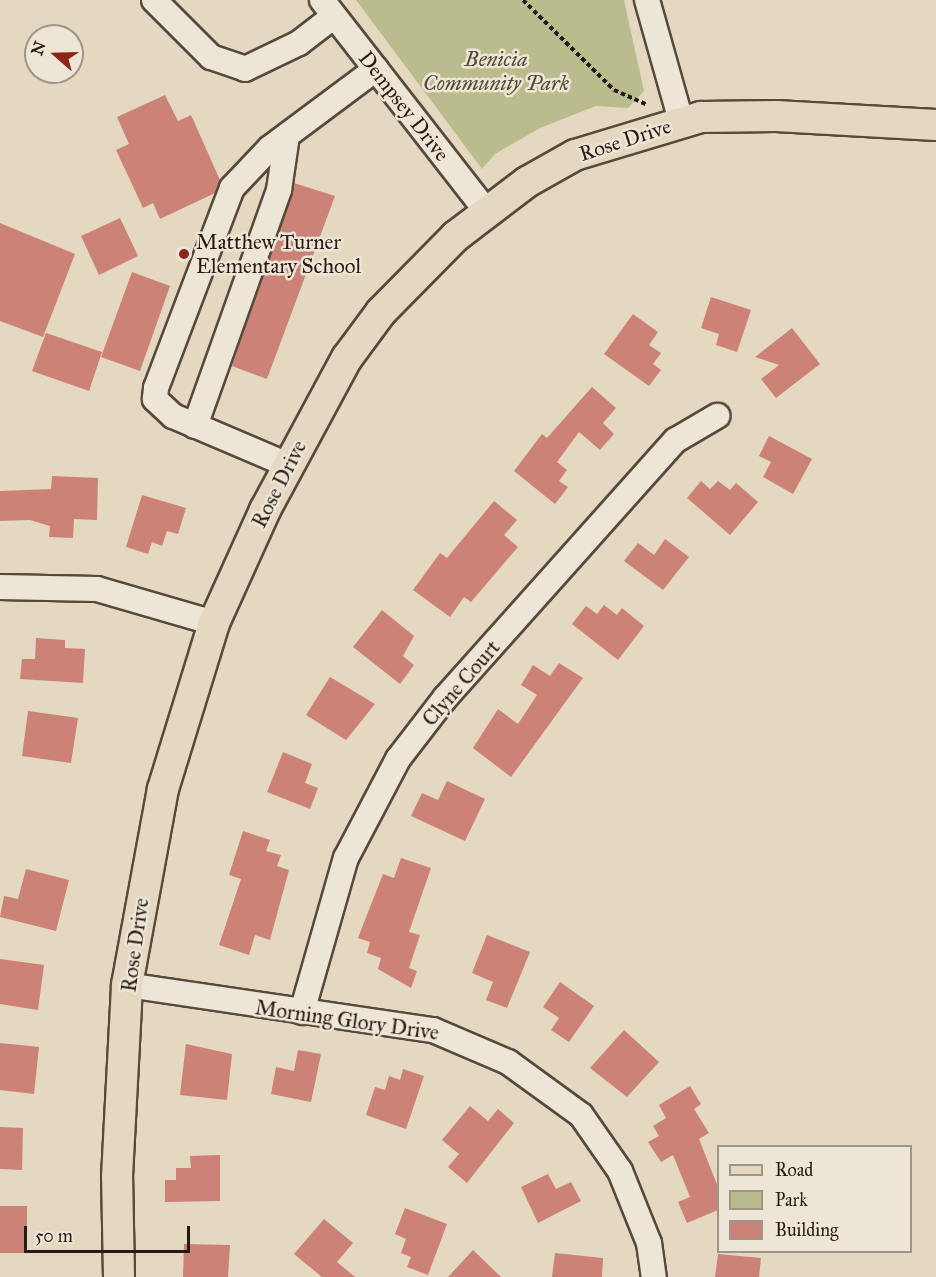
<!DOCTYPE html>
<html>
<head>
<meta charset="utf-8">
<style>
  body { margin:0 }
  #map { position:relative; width:936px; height:1277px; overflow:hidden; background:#e4d8c0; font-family:"IM FELL Great Primer",serif }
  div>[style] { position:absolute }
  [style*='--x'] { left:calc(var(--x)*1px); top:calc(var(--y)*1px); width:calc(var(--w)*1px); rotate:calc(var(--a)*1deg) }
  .green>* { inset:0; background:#bbbc8d }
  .building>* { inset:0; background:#cc8276 }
  .path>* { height:4px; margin-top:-2px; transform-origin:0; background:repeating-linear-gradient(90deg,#271913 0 4.5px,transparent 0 7.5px) }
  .roads { filter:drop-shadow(2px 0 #56493e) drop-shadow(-2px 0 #56493e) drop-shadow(0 2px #56493e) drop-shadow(0 -2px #56493e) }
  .minor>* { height:24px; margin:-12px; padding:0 12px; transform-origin:12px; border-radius:12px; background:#ede6d6 }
  .major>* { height:30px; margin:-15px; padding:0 15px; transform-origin:15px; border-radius:15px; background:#e4d8c0 }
  .dots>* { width:16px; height:16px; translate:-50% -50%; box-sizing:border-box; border:3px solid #ede6d6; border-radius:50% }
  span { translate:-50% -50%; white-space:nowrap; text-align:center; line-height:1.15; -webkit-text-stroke:5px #ede6d6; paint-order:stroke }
  .park-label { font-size:21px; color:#534a38; font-style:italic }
  .street-label { font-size:21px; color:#271913 }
  .poi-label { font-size:21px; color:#271913 }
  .left { translate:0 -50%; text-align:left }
  .legend { position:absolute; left:717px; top:1145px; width:195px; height:108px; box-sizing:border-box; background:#ede6d6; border:2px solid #9e9488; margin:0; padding:8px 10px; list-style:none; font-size:18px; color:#271913 }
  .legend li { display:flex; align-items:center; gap:12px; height:30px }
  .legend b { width:30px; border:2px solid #9e9488 }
  .north { position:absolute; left:24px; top:24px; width:60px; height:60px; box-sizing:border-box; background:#ede6d6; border:2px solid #9e9488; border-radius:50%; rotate:290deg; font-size:16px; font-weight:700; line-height:24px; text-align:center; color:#271913 }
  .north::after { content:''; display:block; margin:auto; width:21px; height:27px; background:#8f2418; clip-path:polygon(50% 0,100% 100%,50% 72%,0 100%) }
  .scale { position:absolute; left:24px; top:1226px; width:166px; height:27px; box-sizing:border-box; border:3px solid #271913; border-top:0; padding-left:8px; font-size:18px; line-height:21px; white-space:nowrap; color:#271913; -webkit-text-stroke:4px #ede6d6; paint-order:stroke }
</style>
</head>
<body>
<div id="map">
  <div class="green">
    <div style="clip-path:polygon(356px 0,624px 0,644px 91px,628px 108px,596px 106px,540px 128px,495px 154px,482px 169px)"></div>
  </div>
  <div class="building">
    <div style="clip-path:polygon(165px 95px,178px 121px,191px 115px,220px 180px,215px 193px,160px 219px,153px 203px,143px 208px,116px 150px,129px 144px,117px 117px)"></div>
    <div style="clip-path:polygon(294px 183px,335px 196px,267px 379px,232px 366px)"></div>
    <div style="clip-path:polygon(120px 218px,138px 256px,99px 275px,81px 236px)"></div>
    <div style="clip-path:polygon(0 223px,75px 254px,43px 337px,0 321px)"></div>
    <div style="clip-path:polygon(132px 272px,170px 286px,140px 371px,101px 357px)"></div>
    <div style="clip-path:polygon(711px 297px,751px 310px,737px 352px,716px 345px,719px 334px,701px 328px)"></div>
    <div style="clip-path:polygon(633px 314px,658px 332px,649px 345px,661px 353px,653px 364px,661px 370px,649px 386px,604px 354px)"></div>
    <div style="clip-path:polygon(792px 328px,820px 364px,776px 398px,761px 379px,779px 365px,755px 357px)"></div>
    <div style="clip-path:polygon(46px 333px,102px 352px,89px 391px,32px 371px)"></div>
    <div style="clip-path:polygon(592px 387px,616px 408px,603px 423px,614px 434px,600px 450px,579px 432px,557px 462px,567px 470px,559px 481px,568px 487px,555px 504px,514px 471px,542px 434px,547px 438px)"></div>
    <div style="clip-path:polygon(769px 436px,812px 459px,793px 494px,763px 477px,771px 462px,759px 456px)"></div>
    <div style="clip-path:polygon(52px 476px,98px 478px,97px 520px,74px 519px,73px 538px,49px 537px,50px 526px,30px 520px,0 521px,0 491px,51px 489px)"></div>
    <div style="clip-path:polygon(701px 481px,710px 489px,718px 481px,730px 490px,736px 483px,758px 502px,730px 535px,687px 498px)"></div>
    <div style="clip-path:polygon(142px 495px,186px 508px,178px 534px,167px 531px,162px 546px,152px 542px,148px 554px,126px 547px)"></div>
    <div style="clip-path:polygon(494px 501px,517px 520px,504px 535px,518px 547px,471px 602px,464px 597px,450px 617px,413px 590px,440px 553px,447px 558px)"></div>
    <div style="clip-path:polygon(665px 539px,689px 557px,663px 590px,624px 561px,638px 543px,654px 555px)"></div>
    <div style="clip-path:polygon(604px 605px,617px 615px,622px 608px,644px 626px,618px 660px,572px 624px,586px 606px,597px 614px)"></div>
    <div style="clip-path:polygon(382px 610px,414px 636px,403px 656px,414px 665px,400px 684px,353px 647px)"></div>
    <div style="clip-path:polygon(36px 638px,65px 640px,65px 648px,85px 649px,83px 683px,20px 679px,22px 659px,35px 659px)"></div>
    <div style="clip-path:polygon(559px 663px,583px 678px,511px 777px,473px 748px,498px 709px,518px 724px,537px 695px,521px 685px,533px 665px,550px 676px)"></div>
    <div style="clip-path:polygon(330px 677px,375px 704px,346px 740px,306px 715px)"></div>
    <div style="clip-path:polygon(28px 711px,78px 718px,71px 763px,22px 756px)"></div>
    <div style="clip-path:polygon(283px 752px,312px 764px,305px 783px,318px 788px,310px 809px,267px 792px)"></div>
    <div style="clip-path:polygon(447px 781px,485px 799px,465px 841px,411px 816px,422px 793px,438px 800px)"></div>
    <div style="clip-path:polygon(243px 831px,270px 840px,266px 851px,281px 855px,277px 866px,289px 870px,270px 940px,255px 935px,249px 955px,219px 945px,241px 879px,229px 875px)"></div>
    <div style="clip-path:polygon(401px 858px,431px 868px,409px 932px,420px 935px,409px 968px,417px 971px,411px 988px,378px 969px,381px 958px,367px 953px,370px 942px,358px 938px,383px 874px,394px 878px)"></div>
    <div style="clip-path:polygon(26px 869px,69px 880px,56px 931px,0 917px,4px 896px,18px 899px)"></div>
    <div style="clip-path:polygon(487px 935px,530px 952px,507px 1008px,486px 1000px,493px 982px,472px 973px)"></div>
    <div style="clip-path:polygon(0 959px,44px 965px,38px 1010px,0 1004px)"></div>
    <div style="clip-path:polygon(560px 982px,594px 1006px,569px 1042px,551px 1030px,559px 1018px,543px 1007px)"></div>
    <div style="clip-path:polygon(624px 1030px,659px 1062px,627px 1097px,590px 1068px)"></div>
    <div style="clip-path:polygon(0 1043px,39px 1047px,34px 1094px,0 1090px)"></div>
    <div style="clip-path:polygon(186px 1044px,232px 1054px,227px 1100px,180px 1095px)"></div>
    <div style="clip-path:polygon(298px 1050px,321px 1054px,311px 1102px,271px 1094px,276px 1067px,294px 1071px)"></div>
    <div style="clip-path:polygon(403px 1069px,424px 1076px,406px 1129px,366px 1115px,375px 1087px,385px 1090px,389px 1076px,400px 1080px)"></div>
    <div style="clip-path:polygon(690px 1086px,701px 1104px,694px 1109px,709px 1133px,699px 1139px,718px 1187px,718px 1210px,687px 1223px,678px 1202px,690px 1197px,673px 1155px,661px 1162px,648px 1142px,659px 1136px,653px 1126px,666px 1118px,659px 1105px)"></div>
    <div style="clip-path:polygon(470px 1106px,488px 1121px,498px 1109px,514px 1123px,467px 1183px,448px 1167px,459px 1154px,442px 1140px)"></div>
    <div style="clip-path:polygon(0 1127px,23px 1128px,22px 1170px,0 1169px)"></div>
    <div style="clip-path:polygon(220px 1155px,220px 1201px,165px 1202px,165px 1180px,176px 1180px,176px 1168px,191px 1168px,190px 1156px)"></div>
    <div style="clip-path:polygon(548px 1174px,556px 1189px,571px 1182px,581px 1201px,538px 1223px,521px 1187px)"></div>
    <div style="clip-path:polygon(0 1206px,27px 1206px,27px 1253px,0 1253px)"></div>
    <div style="clip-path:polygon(405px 1208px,447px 1224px,428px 1275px,407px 1267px,411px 1257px,401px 1253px,406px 1239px,395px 1234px)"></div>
    <div style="clip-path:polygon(324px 1219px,353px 1243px,337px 1262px,355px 1277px,322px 1277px,294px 1254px)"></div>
    <div style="clip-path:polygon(184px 1244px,230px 1245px,228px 1277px,183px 1277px)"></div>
    <div style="clip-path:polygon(473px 1250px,501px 1277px,448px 1277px)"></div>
    <div style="clip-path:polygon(555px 1253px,603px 1258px,602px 1277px,552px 1277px)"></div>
    <div style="clip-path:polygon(718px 1254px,761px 1258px,759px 1277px,715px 1277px)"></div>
  </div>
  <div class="path">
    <div style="--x:523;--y:0;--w:128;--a:44.7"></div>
    <div style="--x:614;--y:90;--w:36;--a:24"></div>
  </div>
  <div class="roads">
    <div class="minor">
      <div style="--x:154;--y:0;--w:81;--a:45"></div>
      <div style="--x:211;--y:57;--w:36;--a:19"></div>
      <div style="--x:245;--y:69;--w:60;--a:-25.7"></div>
      <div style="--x:299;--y:43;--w:44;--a:-37.6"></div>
      <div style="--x:322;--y:0;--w:267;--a:52.1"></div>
      <div style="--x:647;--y:0;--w:126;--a:74.3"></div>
      <div style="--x:195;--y:426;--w:251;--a:-70.4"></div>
      <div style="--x:279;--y:190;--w:55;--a:-81.6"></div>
      <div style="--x:288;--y:465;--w:125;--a:-156.9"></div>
      <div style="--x:173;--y:416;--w:25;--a:-137"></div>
      <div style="--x:155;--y:399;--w:11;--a:-85"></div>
      <div style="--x:156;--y:388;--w:214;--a:-69.2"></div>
      <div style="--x:232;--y:188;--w:55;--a:-46.5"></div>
      <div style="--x:270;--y:148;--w:132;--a:-36.7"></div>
      <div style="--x:0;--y:587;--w:97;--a:1.2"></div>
      <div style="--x:97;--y:589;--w:122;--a:16.2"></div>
      <div style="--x:127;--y:985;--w:309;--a:8.4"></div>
      <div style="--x:433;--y:1030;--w:82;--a:23.1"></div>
      <div style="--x:508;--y:1062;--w:90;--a:36"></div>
      <div style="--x:581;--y:1115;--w:68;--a:55.1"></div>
      <div style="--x:620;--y:1171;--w:78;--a:68.1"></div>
      <div style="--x:649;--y:1243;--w:34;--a:82"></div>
      <div style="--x:302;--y:1012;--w:160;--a:-74.1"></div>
      <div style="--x:346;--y:858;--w:112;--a:-62.3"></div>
      <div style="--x:398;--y:759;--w:77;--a:-52.4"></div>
      <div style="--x:445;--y:698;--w:346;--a:-48.2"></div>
      <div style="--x:676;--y:440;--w:48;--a:-30.3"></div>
    </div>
    <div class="major">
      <div style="--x:119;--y:1277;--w:100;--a:-91.1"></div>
      <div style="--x:117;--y:1177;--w:192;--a:-87"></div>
      <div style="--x:127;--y:985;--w:199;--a:-79.6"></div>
      <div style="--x:163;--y:789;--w:174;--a:-72.9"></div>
      <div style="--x:214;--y:623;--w:124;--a:-65.7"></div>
      <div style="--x:265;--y:510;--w:173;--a:-61.7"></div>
      <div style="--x:347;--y:358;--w:57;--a:-53.5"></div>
      <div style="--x:381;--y:312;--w:107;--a:-45.4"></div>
      <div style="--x:456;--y:236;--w:89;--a:-37.3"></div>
      <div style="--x:527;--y:182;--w:55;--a:-29.4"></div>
      <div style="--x:575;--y:155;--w:132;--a:-16.8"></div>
      <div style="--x:701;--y:117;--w:75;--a:-0.8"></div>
      <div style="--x:776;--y:116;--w:160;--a:3.2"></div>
    </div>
  </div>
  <div class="dots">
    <div style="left:184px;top:254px;background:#8f2418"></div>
  </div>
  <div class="park-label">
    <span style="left:496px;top:71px">Benicia<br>Community Park</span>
  </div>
  <div class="street-label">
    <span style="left:404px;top:106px;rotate:52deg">Dempsey Drive</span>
    <span style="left:625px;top:140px;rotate:-18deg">Rose Drive</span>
    <span style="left:279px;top:484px;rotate:-63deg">Rose Drive</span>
    <span style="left:461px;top:683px;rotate:-49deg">Clyne Court</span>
    <span style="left:135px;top:945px;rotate:-82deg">Rose Drive</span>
    <span style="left:347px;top:1020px;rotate:8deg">Morning Glory Drive</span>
  </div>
  <div class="poi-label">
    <span class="left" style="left:196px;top:254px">Matthew Turner<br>Elementary School</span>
  </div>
  <ul class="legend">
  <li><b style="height:8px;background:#e4d8c0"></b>Road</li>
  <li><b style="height:16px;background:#bbbc8d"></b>Park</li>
  <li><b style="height:16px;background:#cc8276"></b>Building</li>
  </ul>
  <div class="north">N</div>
  <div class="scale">50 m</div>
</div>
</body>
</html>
